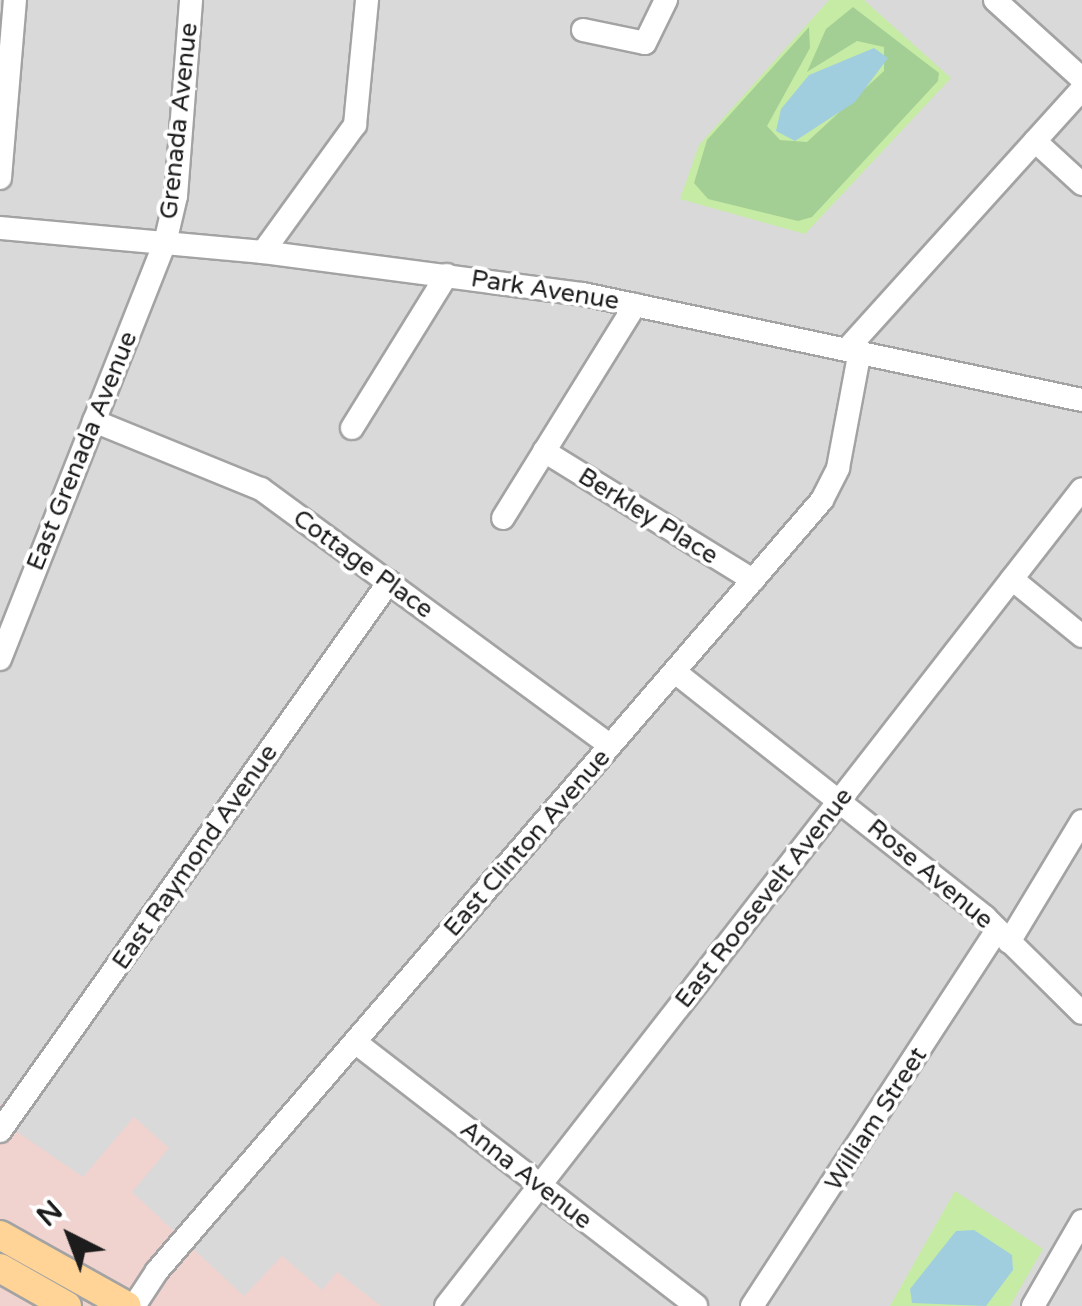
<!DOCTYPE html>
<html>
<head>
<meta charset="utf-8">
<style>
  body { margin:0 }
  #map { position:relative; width:1082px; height:1306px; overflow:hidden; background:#eeeae1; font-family:"Varela Round",sans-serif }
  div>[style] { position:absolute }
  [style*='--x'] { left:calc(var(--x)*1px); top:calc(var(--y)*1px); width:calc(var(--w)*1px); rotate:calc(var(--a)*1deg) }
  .residential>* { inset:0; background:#dad9d9 }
  .commercial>* { inset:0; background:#f0d2cf }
  .grass>* { inset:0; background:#c6eba5 }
  .forest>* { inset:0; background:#a4cf94 }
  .water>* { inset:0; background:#a0cede }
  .roads { filter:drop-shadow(2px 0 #a3a3a3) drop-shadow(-2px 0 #a3a3a3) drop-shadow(0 2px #a3a3a3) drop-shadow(0 -2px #a3a3a3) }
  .minor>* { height:22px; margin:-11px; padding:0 11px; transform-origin:11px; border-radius:11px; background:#fff }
  .major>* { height:28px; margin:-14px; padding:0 14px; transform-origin:14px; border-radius:14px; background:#ffd496 }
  span { translate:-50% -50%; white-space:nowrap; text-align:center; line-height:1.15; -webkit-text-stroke:8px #fff; paint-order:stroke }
  .street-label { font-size:25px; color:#1c1c1c }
  .north { position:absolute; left:20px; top:1186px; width:100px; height:100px; -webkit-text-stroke:8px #fff; paint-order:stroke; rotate:318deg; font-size:28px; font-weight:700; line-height:40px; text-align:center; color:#1c1c1c }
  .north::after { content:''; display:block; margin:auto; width:35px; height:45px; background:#1c1c1c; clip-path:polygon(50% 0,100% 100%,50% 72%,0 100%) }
</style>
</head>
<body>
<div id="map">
  <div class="residential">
    <div style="clip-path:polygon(0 0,1082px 0,1082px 1306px,0 1306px)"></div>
  </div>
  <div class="commercial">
    <div style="clip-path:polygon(0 1104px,9px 1111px,3px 1122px,83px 1177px,134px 1117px,169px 1148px,132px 1192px,244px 1296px,282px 1256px,322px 1290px,337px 1272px,381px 1306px,0 1306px)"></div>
  </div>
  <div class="grass">
    <div style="clip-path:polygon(829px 0,864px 0,951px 78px,805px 234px,680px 199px,699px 145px)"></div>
    <div style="clip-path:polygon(955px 1191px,1043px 1249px,1010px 1306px,890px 1306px)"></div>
  </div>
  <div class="forest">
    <div style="clip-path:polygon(853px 7px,939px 73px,938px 81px,812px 217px,798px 221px,708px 199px,694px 183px,707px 140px,809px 27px,810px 48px,767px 126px,780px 140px,807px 142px,884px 71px,884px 47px,857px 41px,807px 72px,826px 29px)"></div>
  </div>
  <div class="water">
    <div style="clip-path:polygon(874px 48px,888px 58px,855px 102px,795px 141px,776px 131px,781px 109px,809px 75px)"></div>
    <div style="clip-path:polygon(974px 1230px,1012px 1255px,1013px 1270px,986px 1306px,912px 1303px,910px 1289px,956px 1231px)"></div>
  </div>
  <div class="roads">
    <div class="minor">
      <div style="--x:995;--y:0;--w:118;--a:42.2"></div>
      <div style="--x:583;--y:30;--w:63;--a:11.8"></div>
      <div style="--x:645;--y:43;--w:48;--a:-64"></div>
      <div style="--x:1035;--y:141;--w:64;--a:42.5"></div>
      <div style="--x:0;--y:178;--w:179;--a:-85.2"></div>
      <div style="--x:0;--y:228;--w:264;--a:5.2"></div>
      <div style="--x:263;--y:252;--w:323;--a:7.5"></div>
      <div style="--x:583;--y:294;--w:510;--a:11.99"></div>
      <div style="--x:263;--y:252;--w:157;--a:-54.1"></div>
      <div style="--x:355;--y:125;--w:126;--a:-84.5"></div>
      <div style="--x:848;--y:348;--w:349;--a:-47.9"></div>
      <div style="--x:94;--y:421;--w:180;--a:22.2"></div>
      <div style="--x:261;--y:489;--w:433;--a:36.3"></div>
      <div style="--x:352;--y:428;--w:180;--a:-58.2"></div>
      <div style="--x:544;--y:451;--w:246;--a:31.7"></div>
      <div style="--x:503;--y:518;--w:251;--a:-58.2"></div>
      <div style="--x:1012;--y:579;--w:90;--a:39.2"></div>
      <div style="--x:0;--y:659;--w:448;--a:-68.4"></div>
      <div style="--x:165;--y:243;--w:48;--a:-76.8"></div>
      <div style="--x:176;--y:196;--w:197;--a:-85.6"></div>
      <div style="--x:675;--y:672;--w:395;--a:38.3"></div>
      <div style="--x:985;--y:917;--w:136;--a:44.7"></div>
      <div style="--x:1009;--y:942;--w:141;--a:-58.9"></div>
      <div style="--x:355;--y:1042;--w:431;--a:37.7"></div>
      <div style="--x:0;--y:1131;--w:673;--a:-54.68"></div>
      <div style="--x:134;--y:1306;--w:42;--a:-56.7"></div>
      <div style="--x:157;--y:1271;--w:1018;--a:-49.22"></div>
      <div style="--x:822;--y:500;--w:36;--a:-63"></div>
      <div style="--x:838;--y:468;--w:119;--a:-79.4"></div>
      <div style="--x:446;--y:1306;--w:1035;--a:-52.1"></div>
      <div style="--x:752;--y:1306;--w:449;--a:-56.9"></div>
      <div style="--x:1033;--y:1306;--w:98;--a:-60"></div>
    </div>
    <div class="major">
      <div style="--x:0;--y:1235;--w:145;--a:29.2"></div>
      <div style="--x:0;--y:1268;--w:77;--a:29.6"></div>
    </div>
  </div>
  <div class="street-label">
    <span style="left:179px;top:121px;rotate:-84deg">Grenada Avenue</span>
    <span style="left:545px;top:290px;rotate:9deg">Park Avenue</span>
    <span style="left:82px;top:451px;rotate:-68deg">East Grenada Avenue</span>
    <span style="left:648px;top:516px;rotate:32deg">Berkley Place</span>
    <span style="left:363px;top:564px;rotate:36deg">Cottage Place</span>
    <span style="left:527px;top:843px;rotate:-49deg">East Clinton Avenue</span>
    <span style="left:195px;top:857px;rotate:-55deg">East Raymond Avenue</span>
    <span style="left:930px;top:874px;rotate:40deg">Rose Avenue</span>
    <span style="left:764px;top:898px;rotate:-52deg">East Roosevelt Avenue</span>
    <span style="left:876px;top:1119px;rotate:-57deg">William Street</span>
    <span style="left:526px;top:1175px;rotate:38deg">Anna Avenue</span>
  </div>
  <div class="north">N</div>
</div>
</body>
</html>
